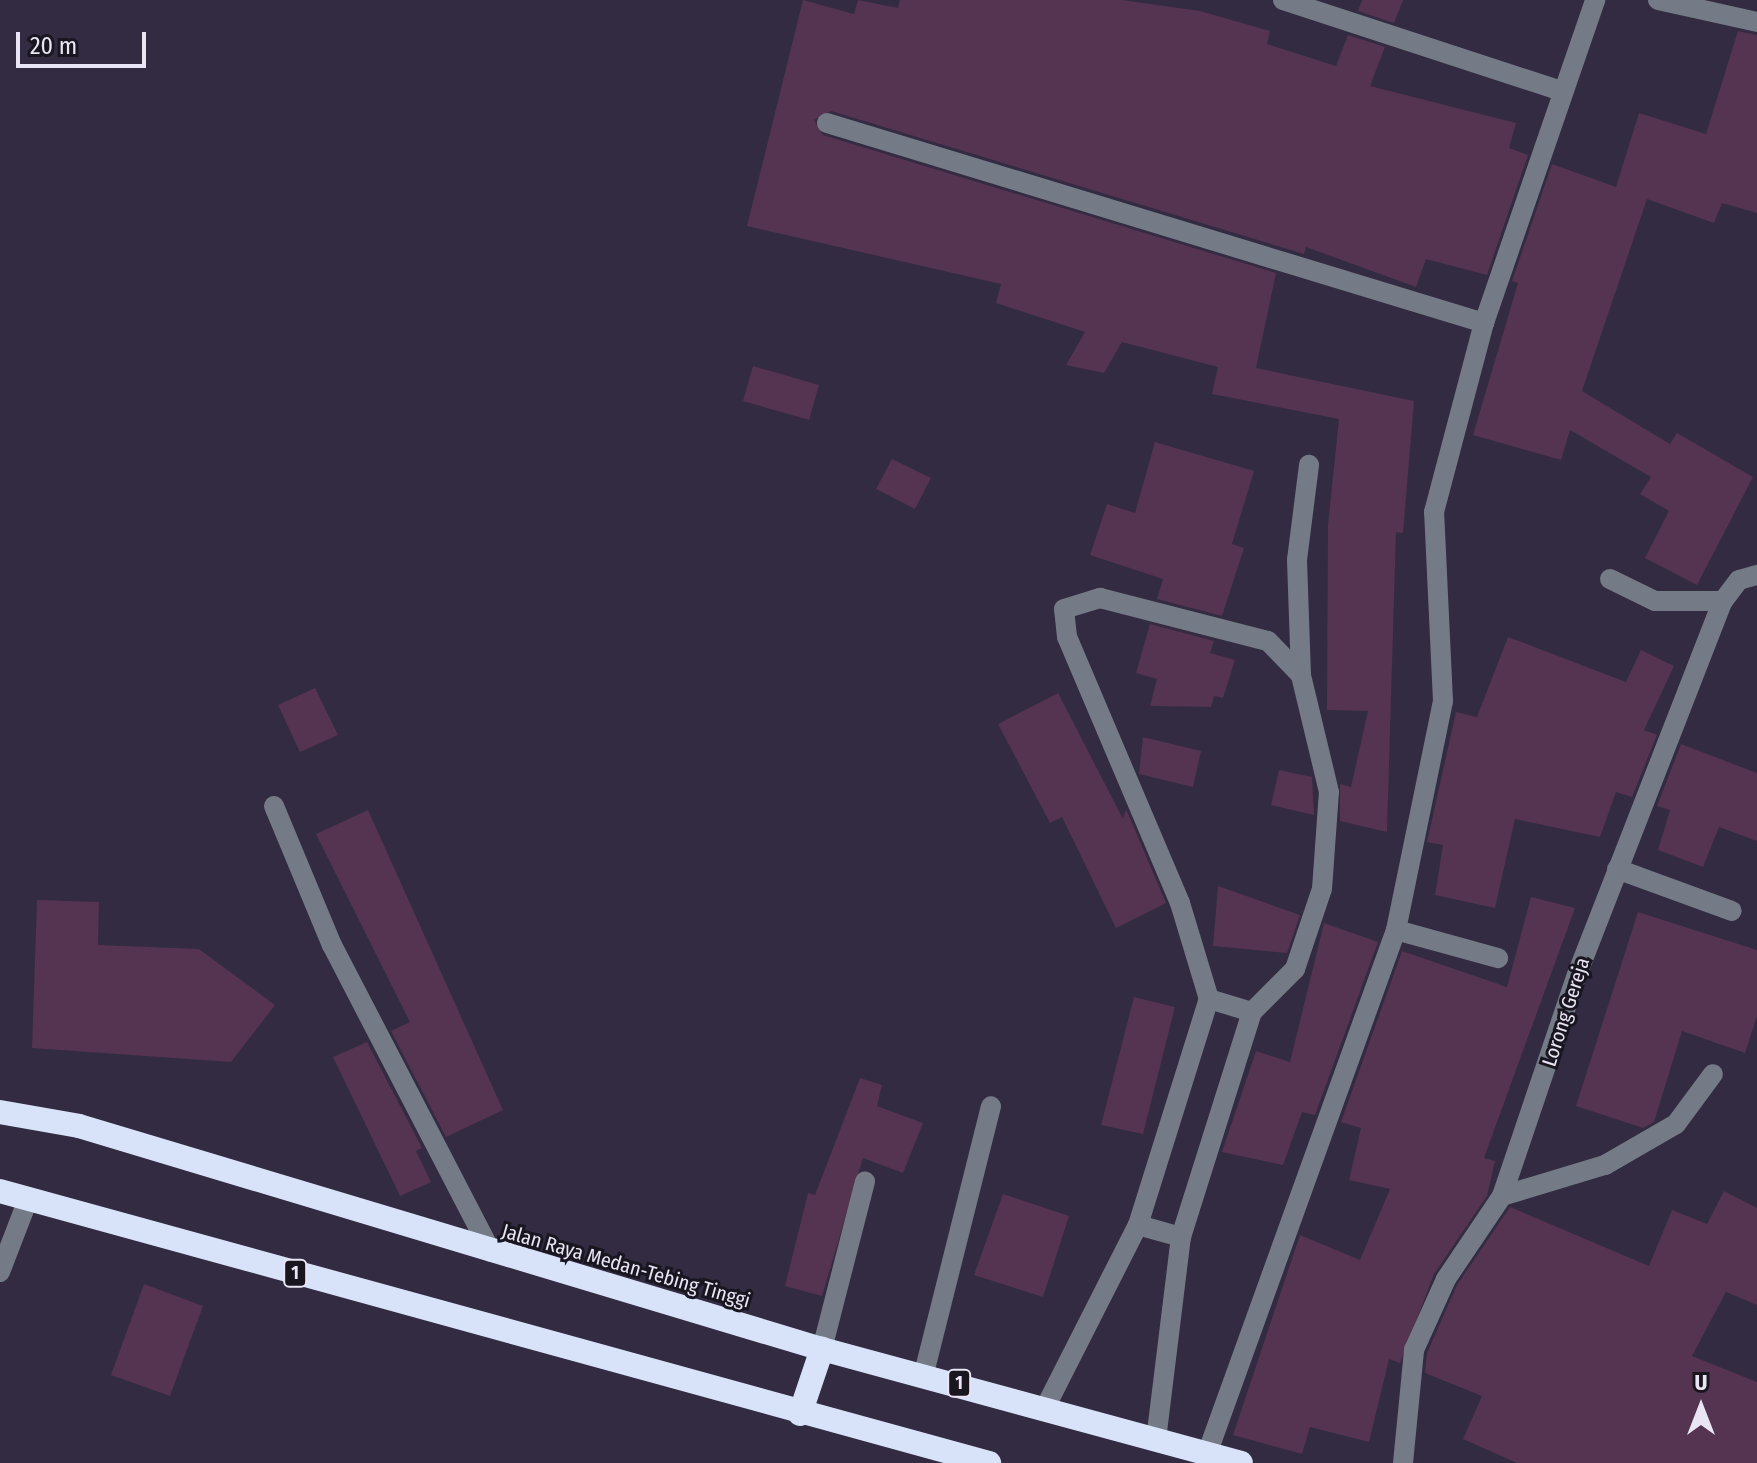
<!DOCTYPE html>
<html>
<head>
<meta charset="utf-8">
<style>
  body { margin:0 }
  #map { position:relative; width:1757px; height:1463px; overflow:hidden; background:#322b42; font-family:"Fira Sans Condensed",sans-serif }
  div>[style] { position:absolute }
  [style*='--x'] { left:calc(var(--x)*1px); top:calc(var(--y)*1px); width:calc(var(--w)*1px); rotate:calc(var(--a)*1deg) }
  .building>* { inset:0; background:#543450 }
  .minor>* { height:20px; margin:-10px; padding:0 10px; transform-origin:10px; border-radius:10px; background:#757b86 }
  .highway>* { height:24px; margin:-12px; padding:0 12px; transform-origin:12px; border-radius:12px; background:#d8e3fa }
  span { translate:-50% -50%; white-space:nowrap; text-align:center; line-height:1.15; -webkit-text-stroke:6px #191620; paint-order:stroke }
  .shield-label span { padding:2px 6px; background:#191620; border:2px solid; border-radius:6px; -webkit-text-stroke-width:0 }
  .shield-label { font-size:18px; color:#e9e5f5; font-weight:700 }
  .street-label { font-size:20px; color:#e9e5f5 }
  .north { position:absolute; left:1661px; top:1367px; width:80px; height:80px; -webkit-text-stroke:6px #191620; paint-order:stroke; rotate:0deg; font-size:22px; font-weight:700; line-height:32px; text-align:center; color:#e9e5f5 }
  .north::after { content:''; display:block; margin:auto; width:28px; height:36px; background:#e9e5f5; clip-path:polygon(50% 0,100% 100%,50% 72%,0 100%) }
  .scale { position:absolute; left:16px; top:32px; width:130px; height:36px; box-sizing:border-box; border:4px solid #e9e5f5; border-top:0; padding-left:10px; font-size:24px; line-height:28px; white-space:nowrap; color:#e9e5f5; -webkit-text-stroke:6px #191620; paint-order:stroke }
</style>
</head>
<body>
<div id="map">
  <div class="building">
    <div style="clip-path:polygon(803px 0,854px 14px,858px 0,898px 8px,900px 0,1122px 0,1200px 11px,1270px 31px,1267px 44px,1336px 66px,1348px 35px,1385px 47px,1370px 86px,1516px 123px,1509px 148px,1528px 155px,1487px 275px,1426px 259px,1416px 287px,1306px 247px,1304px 254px,831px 111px,814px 120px,823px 135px,1276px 273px,1256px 368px,1414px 401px,1403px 533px,1396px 532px,1387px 832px,1340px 821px,1340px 784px,1351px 787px,1368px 711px,1327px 710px,1328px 525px,1339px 419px,1212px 394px,1218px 367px,1122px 342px,1104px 373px,1066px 365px,1085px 332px,996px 303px,1001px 284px,747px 226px)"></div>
    <div style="clip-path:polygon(1362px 0,1403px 0,1394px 23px,1358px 11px)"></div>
    <div style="clip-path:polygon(1738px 31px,1757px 35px,1757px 213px,1722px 203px,1714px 223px,1647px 199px,1582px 391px,1670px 444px,1677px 433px,1753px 477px,1697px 585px,1645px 558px,1669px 511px,1640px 494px,1651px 477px,1570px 430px,1561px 460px,1473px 435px,1518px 283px,1512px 281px,1552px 164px,1616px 187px,1639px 113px,1706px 134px)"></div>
    <div style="clip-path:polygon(753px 366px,819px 385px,809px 420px,743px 401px)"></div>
    <div style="clip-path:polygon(1155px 442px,1254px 471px,1232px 544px,1244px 548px,1222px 616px,1157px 599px,1163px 579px,1090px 555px,1107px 504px,1135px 513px)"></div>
    <div style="clip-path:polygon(892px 459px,931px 478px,915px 509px,876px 489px)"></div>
    <div style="clip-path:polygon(1150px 624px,1214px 641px,1210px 653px,1235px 660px,1223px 698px,1214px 696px,1211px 707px,1150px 706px,1157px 679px,1136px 673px)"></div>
    <div style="clip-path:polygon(1508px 637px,1626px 682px,1641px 650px,1674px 666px,1644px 730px,1657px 735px,1632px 797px,1616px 792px,1600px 837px,1515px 819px,1495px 908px,1435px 895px,1443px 845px,1427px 842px,1456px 712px,1477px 717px)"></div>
    <div style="clip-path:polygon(315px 688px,338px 735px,300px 752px,278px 705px)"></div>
    <div style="clip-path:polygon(1058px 693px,1123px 819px,1126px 809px,1166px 903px,1116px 928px,1062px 817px,1050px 823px,998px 724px)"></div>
    <div style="clip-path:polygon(1143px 737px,1201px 751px,1193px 787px,1139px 774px)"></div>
    <div style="clip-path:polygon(1681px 744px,1757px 773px,1757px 841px,1719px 827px,1703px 867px,1658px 850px,1670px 810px,1657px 806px)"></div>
    <div style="clip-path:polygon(1279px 770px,1312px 777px,1314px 815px,1271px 805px)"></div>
    <div style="clip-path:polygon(368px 810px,503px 1110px,446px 1137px,391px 1031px,410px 1022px,316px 834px)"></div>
    <div style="clip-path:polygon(1218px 886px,1300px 915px,1287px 953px,1213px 946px)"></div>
    <div style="clip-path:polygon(1531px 897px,1575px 908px,1484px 1158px,1495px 1161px,1487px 1196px,1434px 1274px,1400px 1363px,1389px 1359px,1369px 1442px,1310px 1427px,1302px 1454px,1233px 1435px,1300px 1235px,1360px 1260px,1390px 1189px,1349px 1180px,1361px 1128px,1341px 1122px,1402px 951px,1507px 987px)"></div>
    <div style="clip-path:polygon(37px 900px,99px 902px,98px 945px,199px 949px,275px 1005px,231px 1062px,32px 1048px)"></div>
    <div style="clip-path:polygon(1638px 912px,1757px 950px,1757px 1016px,1745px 1053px,1682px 1031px,1654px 1122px,1643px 1128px,1576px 1106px)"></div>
    <div style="clip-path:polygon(1324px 923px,1378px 942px,1315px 1115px,1302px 1112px,1283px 1165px,1222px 1152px,1256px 1051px,1290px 1062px)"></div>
    <div style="clip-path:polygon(1134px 997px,1175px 1007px,1143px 1134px,1101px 1125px)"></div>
    <div style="clip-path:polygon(367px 1042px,422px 1148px,416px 1151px,431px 1182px,400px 1196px,333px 1057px)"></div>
    <div style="clip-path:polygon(860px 1078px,882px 1085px,877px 1106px,923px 1123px,903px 1173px,863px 1158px,822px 1296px,785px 1286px,808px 1193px,815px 1195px)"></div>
    <div style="clip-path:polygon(1724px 1191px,1757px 1208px,1757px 1305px,1726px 1292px,1692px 1356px,1757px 1382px,1757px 1463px,1517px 1463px,1463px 1439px,1482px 1396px,1425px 1373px,1427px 1353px,1457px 1285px,1510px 1207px,1649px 1266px,1672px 1210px,1707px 1224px)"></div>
    <div style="clip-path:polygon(1003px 1194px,1069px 1216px,1043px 1297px,974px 1275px)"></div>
    <div style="clip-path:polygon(144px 1284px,203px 1306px,170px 1396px,111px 1375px)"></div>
  </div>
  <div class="minor">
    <div style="--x:1283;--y:0;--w:293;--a:18.1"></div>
    <div style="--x:1658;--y:0;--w:101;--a:12.5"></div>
    <div style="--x:827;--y:123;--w:687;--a:16.93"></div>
    <div style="--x:1610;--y:579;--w:50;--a:26.1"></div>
    <div style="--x:1655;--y:601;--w:68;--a:0"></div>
    <div style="--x:274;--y:806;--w:151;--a:67.4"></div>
    <div style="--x:332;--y:945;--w:346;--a:62.6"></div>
    <div style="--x:1617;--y:869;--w:122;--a:20.1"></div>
    <div style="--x:1396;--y:930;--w:106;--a:15.4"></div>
    <div style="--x:1209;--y:999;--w:45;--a:16.8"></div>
    <div style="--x:1252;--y:1012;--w:61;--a:-45"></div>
    <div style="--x:1295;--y:969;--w:84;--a:-71.4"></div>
    <div style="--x:1322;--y:889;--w:97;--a:-85.9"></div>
    <div style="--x:1329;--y:792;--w:120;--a:-103.5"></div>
    <div style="--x:1301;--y:675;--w:115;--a:-92"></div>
    <div style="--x:1297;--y:560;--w:96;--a:-82.8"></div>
    <div style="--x:1502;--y:1196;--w:108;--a:-16.8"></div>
    <div style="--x:1605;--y:1165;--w:82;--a:-30"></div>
    <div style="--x:1676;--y:1124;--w:62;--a:-53.5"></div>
    <div style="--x:1138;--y:1225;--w:45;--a:15.6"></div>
    <div style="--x:0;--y:1272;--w:80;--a:-68.9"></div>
    <div style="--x:822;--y:1349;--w:173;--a:-75.6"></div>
    <div style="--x:924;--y:1373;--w:275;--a:-75.9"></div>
    <div style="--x:1045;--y:1408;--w:205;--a:-63.1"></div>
    <div style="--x:1138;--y:1225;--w:237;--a:-72.6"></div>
    <div style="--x:1209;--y:999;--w:100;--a:-106.8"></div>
    <div style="--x:1180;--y:903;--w:289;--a:-113"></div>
    <div style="--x:1067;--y:637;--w:28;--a:-96"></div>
    <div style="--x:1064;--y:609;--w:38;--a:-17"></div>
    <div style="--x:1100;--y:598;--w:173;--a:14.4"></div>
    <div style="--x:1268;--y:641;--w:47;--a:45.9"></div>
    <div style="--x:1156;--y:1440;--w:205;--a:-83"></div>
    <div style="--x:1181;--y:1237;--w:236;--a:-72.5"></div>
    <div style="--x:1207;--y:1454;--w:557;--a:-70.17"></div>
    <div style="--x:1396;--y:930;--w:234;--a:-78.4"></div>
    <div style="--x:1443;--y:701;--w:189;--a:-92.7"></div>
    <div style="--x:1434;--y:512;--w:196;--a:-75.2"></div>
    <div style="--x:1484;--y:323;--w:342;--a:-71"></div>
    <div style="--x:1403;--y:1463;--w:114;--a:-84.4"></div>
    <div style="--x:1414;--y:1350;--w:78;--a:-65.7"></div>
    <div style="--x:1446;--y:1279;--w:100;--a:-56"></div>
    <div style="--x:1502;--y:1196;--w:237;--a:-71.3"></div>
    <div style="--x:1578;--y:972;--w:398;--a:-68.7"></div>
    <div style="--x:1723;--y:601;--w:26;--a:-53"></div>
    <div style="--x:1739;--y:580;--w:19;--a:-16"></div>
  </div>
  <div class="highway">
    <div style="--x:0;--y:1112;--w:80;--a:10"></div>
    <div style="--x:79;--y:1126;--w:776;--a:16.71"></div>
    <div style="--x:822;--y:1349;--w:434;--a:15.2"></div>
    <div style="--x:0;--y:1191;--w:1026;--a:15.38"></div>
    <div style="--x:800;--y:1414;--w:69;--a:-71.3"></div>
  </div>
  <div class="shield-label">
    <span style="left:295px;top:1273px">1</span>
    <span style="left:959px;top:1383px">1</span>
  </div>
  <div class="street-label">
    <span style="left:1566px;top:1012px;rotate:-72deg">Lorong Gereja</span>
    <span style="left:626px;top:1266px;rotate:16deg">Jalan Raya Medan-Tebing Tinggi</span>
  </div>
  <div class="north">U</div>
  <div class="scale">20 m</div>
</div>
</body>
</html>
